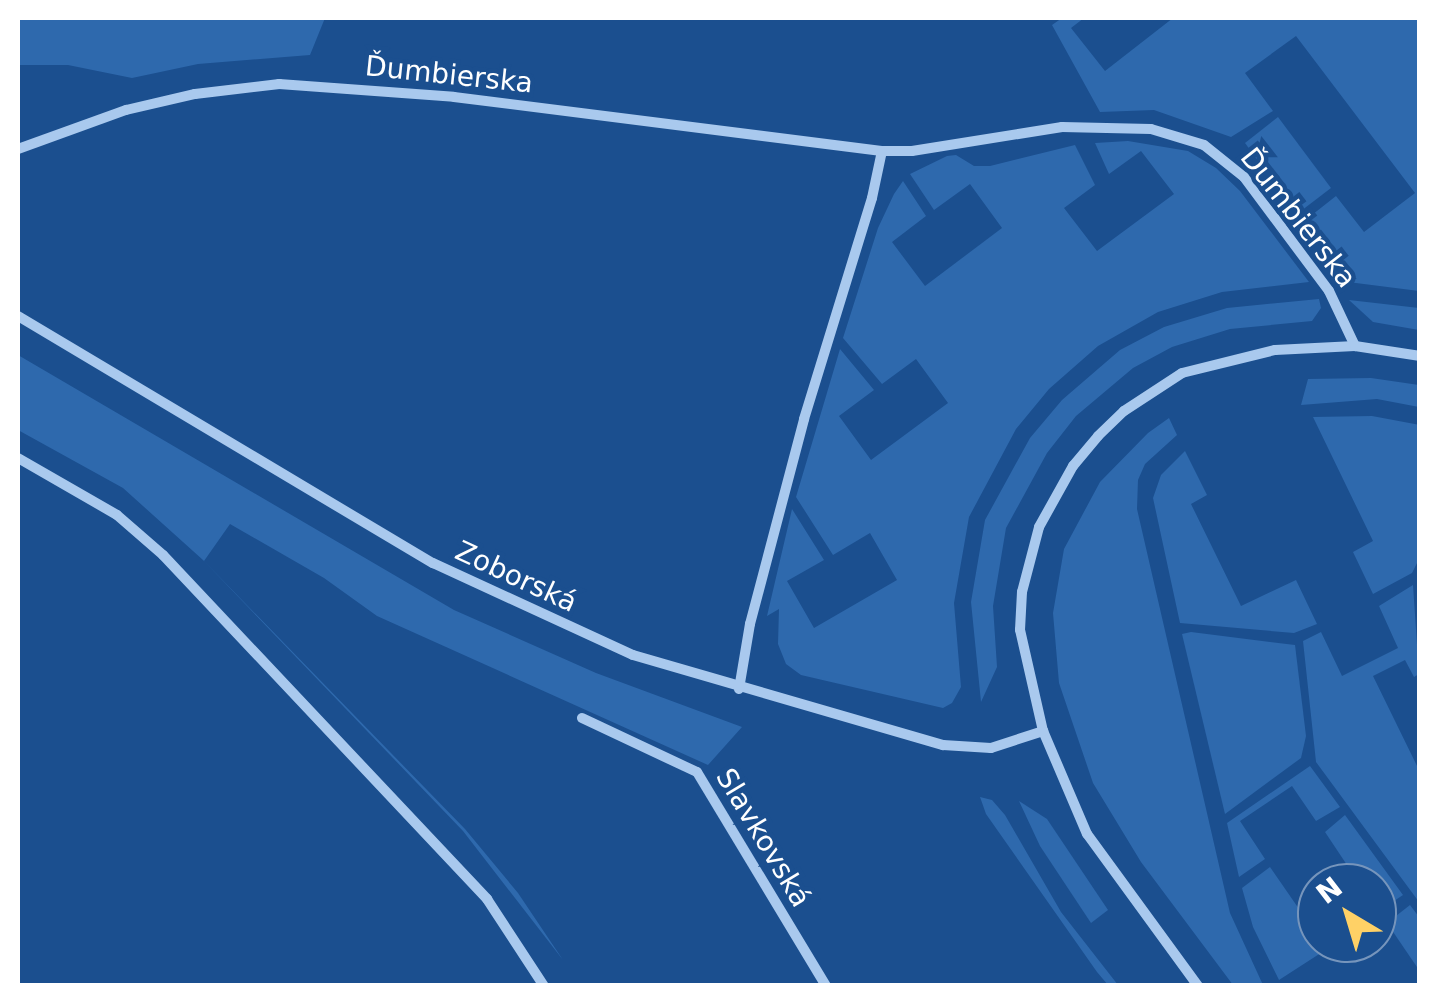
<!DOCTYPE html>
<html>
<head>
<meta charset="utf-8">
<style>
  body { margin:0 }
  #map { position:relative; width:1437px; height:1003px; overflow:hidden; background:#1b4f8f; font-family:"DejaVu Sans",sans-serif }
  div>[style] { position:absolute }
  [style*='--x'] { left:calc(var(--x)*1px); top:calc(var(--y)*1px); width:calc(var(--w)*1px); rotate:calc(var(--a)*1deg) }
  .green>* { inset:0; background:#2e69ad }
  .street>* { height:10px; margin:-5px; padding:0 5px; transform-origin:5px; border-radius:5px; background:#a9c9ee }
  span { translate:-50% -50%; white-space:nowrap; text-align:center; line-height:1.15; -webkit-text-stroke:9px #1b4f8f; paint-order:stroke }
  .street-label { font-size:28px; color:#fff }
  .frame { position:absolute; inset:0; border:20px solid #fff; pointer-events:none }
  .north { position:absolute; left:1297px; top:863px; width:100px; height:100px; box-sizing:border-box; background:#1b4f8f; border:2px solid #7695bc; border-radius:50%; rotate:322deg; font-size:28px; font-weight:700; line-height:40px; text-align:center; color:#fff }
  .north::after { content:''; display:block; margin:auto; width:35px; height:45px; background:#ffd166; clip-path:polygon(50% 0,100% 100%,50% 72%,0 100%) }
</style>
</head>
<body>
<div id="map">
  <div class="green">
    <div style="clip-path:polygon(18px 18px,325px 18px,310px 55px,198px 64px,132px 78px,68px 65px,18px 65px)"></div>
    <div style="clip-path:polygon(1062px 18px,1084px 18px,1071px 28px,1105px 71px,1173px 18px,1419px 18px,1419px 291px,1348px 282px,1303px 222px,1336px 196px,1364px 232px,1415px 193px,1296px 36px,1245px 73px,1273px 111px,1231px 137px,1154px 110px,1100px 112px,1052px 25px)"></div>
    <div style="clip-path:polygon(1278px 117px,1331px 188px,1297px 214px,1245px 143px)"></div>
    <div style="clip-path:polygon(1128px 141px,1188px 151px,1216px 168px,1240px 191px,1309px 282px,1222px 292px,1158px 312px,1098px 346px,1049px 389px,1016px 429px,969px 517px,954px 603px,961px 687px,952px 703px,943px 708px,801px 675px,786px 664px,778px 644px,779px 609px,767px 616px,792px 509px,824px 560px,787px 581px,814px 628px,897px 580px,870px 533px,833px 555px,796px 497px,840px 349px,874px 390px,839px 416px,871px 460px,948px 403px,916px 359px,882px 384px,843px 338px,878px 228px,894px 194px,903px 181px,926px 216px,892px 242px,925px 286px,1002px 228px,970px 184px,934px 210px,910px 174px,947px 156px,956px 155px,974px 166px,990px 166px,1075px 145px,1095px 185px,1064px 208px,1097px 251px,1174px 194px,1141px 151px,1109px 174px,1095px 143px)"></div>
    <div style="clip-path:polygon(1319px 299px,1321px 308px,1312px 321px,1230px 329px,1172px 347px,1133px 368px,1076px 416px,1047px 453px,1006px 528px,993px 606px,997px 667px,981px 702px,971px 602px,985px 520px,1030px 438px,1062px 400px,1120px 350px,1164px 327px,1227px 308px)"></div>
    <div style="clip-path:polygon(1349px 300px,1419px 308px,1419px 330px,1373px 322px)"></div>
    <div style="clip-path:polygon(18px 355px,454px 610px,596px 673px,742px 727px,708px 765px,377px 616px,324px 578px,230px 524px,204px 561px,465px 829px,518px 893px,563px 960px,463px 831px,203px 560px,123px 488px,18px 430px)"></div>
    <div style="clip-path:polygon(1371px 378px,1419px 385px,1419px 407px,1377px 399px,1301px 405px,1308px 379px)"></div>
    <div style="clip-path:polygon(1372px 416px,1420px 425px,1419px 559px,1412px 573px,1373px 594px,1353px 552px,1373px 541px,1313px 417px)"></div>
    <div style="clip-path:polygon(1169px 418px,1177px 435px,1145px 464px,1138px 480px,1137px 509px,1230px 913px,1263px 985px,1233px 985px,1141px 862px,1093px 783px,1059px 683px,1053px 613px,1064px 549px,1100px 482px,1148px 433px)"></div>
    <div style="clip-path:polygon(1185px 451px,1207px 495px,1191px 504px,1241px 606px,1296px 580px,1317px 624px,1294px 633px,1180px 623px,1153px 498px,1161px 475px)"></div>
    <div style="clip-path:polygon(1413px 585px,1419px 674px,1414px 677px,1405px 660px,1373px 676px,1419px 770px,1419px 902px,1316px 762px,1303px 641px,1321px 632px,1342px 676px,1398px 648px,1379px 606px)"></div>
    <div style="clip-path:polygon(1191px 632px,1295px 645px,1306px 736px,1301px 758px,1225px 814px,1182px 634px)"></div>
    <div style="clip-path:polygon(1310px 766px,1340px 807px,1316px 821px,1292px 786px,1240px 821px,1265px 859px,1239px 877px,1227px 823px)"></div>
    <div style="clip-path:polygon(980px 797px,992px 800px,1005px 815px,1061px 912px,1118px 985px,1108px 985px,1097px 972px,986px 814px)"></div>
    <div style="clip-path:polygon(1019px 801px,1047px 819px,1108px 910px,1091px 923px,1040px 846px)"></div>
    <div style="clip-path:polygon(1345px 815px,1403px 895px,1379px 911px,1377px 883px,1359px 883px,1325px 832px)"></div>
    <div style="clip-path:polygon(1270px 867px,1317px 935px,1317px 943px,1327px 949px,1279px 980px,1253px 927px,1242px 888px)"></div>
    <div style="clip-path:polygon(1410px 905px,1419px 917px,1419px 970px,1387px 923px)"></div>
  </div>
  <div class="street">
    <div style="--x:18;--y:149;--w:115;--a:-19.9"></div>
    <div style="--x:126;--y:110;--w:71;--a:-13.1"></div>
    <div style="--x:195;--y:94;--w:85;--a:-6.8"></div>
    <div style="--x:279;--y:84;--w:175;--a:4.2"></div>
    <div style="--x:454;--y:97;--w:431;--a:7.2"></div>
    <div style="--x:882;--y:151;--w:30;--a:0"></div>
    <div style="--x:912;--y:151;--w:152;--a:-9.1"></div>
    <div style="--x:1062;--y:127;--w:89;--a:1.3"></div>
    <div style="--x:1151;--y:129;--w:55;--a:16.8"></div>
    <div style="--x:1204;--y:145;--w:51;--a:38.7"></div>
    <div style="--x:1244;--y:177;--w:142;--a:53.3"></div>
    <div style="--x:1329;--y:291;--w:61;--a:64.7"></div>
    <div style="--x:18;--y:316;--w:483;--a:30.8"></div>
    <div style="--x:433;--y:563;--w:220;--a:24.7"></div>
    <div style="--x:633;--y:655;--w:323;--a:16.2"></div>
    <div style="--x:943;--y:745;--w:48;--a:3.6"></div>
    <div style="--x:991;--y:748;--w:55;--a:-18.1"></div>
    <div style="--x:18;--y:458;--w:114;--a:29.9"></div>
    <div style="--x:117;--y:515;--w:61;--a:41"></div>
    <div style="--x:163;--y:555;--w:473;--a:46.7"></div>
    <div style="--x:487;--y:899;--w:104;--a:56.8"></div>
    <div style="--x:739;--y:689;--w:66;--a:-80.4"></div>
    <div style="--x:750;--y:624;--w:212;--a:-75.2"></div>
    <div style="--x:804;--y:419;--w:231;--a:-72.9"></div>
    <div style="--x:872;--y:198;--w:48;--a:-78"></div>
    <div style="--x:582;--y:718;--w:127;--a:25.2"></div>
    <div style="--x:697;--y:772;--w:250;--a:58.9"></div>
    <div style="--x:1198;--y:986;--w:188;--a:-126.1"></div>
    <div style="--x:1087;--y:834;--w:112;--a:-113.1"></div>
    <div style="--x:1043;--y:731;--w:104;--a:-102.8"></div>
    <div style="--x:1020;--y:630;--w:38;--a:-87"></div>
    <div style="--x:1022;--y:592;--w:67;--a:-75.3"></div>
    <div style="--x:1039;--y:527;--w:70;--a:-60.9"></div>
    <div style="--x:1073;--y:466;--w:39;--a:-50"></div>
    <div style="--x:1098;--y:436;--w:36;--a:-44"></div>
    <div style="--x:1124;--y:411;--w:69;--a:-33.2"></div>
    <div style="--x:1182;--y:373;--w:96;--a:-13.9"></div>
    <div style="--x:1275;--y:350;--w:80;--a:-2.9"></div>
    <div style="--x:1355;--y:346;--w:66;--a:8.7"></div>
  </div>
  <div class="street-label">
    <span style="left:449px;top:75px;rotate:6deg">Ďumbierska</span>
    <span style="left:1298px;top:218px;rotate:52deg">Ďumbierska</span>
    <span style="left:516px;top:577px;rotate:25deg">Zoborská</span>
    <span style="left:763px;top:838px;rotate:59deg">Slavkovská</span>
  </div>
  <div class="frame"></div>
  <div class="north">N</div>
</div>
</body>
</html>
